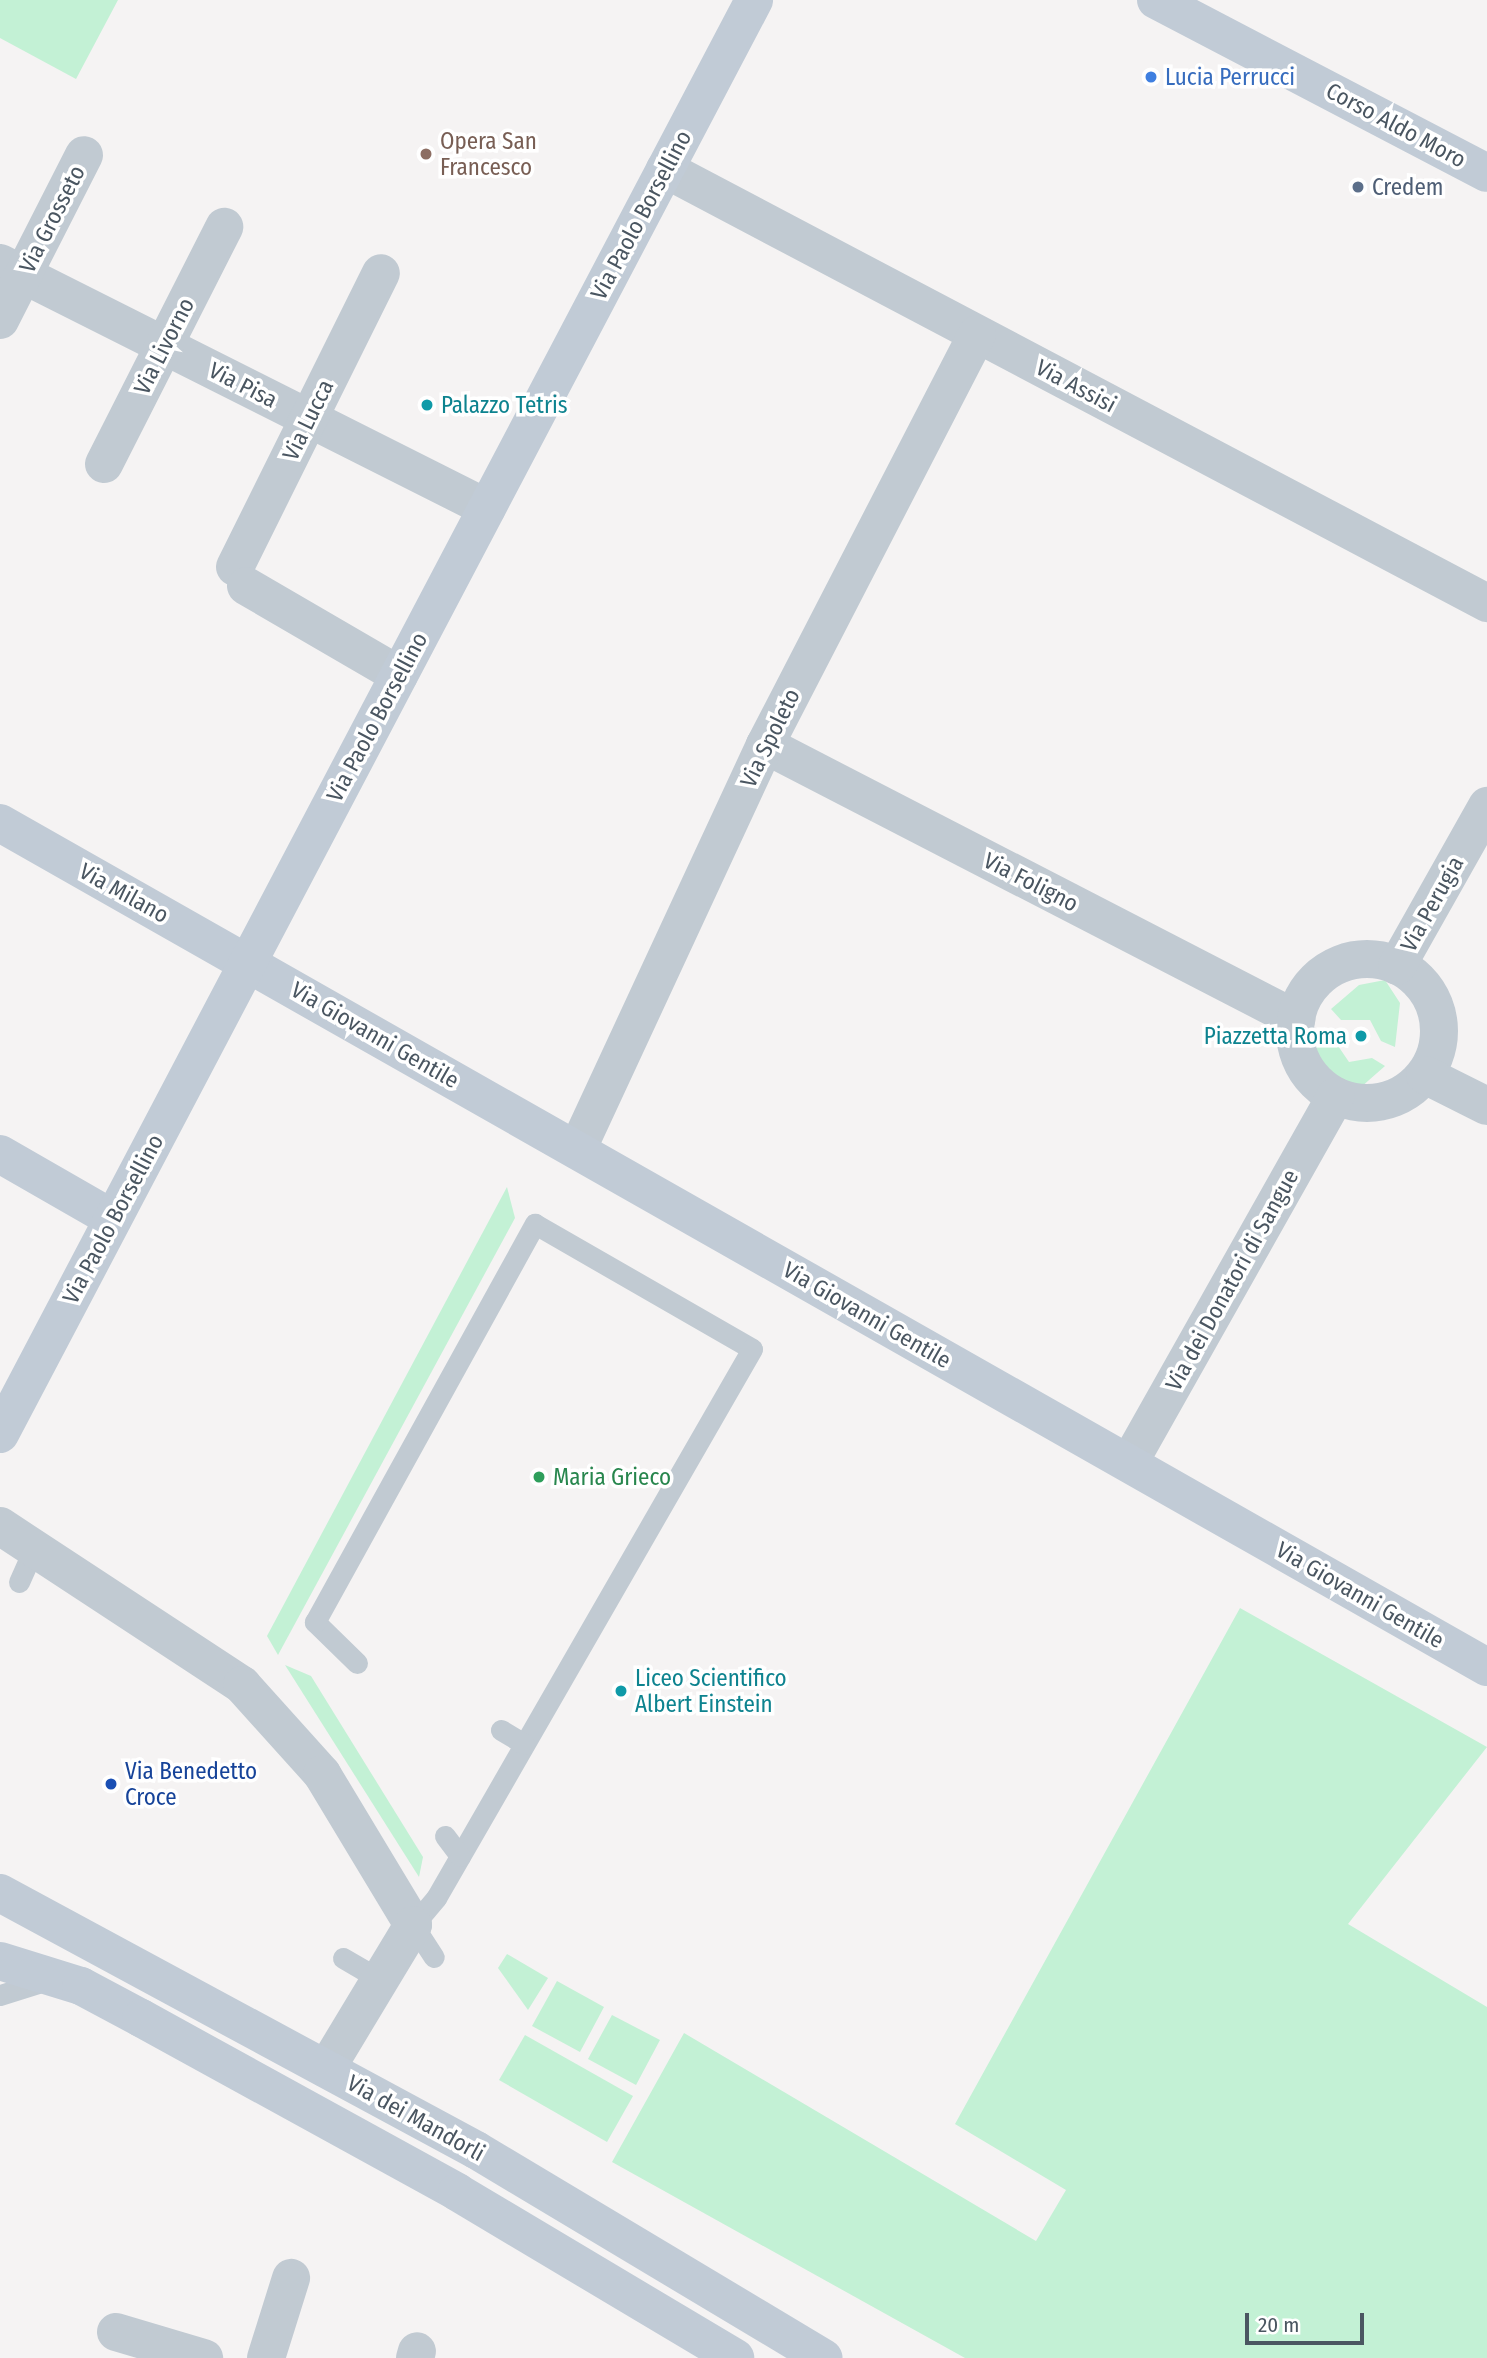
<!DOCTYPE html>
<html>
<head>
<meta charset="utf-8">
<style>
  body { margin:0 }
  #map { position:relative; width:1487px; height:2358px; overflow:hidden; background:#f5f3f3; font-family:"Fira Sans Condensed",sans-serif }
  div>[style] { position:absolute }
  [style*='--x'] { left:calc(var(--x)*1px); top:calc(var(--y)*1px); width:calc(var(--w)*1px); rotate:calc(var(--a)*1deg) }
  .green>* { inset:0; background:#c3f1d5 }
  .lane>* { height:21px; margin:-10.5px; padding:0 10.5px; transform-origin:10.5px; border-radius:10.5px; background:#c1cad2 }
  .street>* { height:38px; margin:-19px; padding:0 19px; transform-origin:19px; border-radius:19px; background:#c1cad2 }
  .street>.ring { margin:-19px; padding:0; box-sizing:content-box; background:none; border:38px solid #c1cad2; border-radius:50% }
  .secondary>* { height:38px; margin:-19px; padding:0 19px; transform-origin:19px; border-radius:19px; background:#c1cbd6 }
  .dots>* { width:19px; height:19px; translate:-50% -50%; box-sizing:border-box; border:4px solid #fff; border-radius:50% }
  span { translate:-50% -50%; white-space:nowrap; text-align:center; line-height:1.15; -webkit-text-stroke:7px #fff; paint-order:stroke }
  .shop-label { font-size:23px; color:#366cbe }
  .left { translate:0 -50%; text-align:left }
  .street-label { font-size:23px; color:#4a5661 }
  .education-label { font-size:23px; color:#785e54 }
  .service-label { font-size:23px; color:#4e5e75 }
  .culture-label { font-size:23px; color:#0d838f }
  .right { translate:-100% -50%; text-align:right }
  .leisure-label { font-size:23px; color:#27864d }
  .transit-label { font-size:23px; color:#164399 }
  .scale { position:absolute; left:1245px; top:2313px; width:119px; height:32px; box-sizing:border-box; border:4px solid #4a5661; border-top:0; padding-left:9px; font-size:21px; line-height:24px; white-space:nowrap; color:#4a5661; -webkit-text-stroke:5px #fff; paint-order:stroke }
</style>
</head>
<body>
<div id="map">
  <div class="green">
    <div style="clip-path:polygon(0 0,118px 0,76px 79px,0 38px)"></div>
    <div style="clip-path:polygon(1385px 980px,1400px 1003px,1395px 1047px,1381px 1041px,1370px 1020px,1341px 1020px,1331px 1009px,1359px 985px)"></div>
    <div style="clip-path:polygon(1317px 1037px,1332px 1037px,1349px 1062px,1372px 1058px,1385px 1066px,1352px 1095px,1326px 1097px,1314px 1072px)"></div>
    <div style="clip-path:polygon(507px 1187px,515px 1218px,278px 1655px,267px 1636px)"></div>
    <div style="clip-path:polygon(1240px 1608px,1487px 1747px,1348px 1924px,1487px 2007px,1487px 2358px,965px 2358px,612px 2162px,684px 2033px,1036px 2241px,1066px 2190px,955px 2124px)"></div>
    <div style="clip-path:polygon(285px 1665px,311px 1676px,423px 1857px,419px 1877px)"></div>
    <div style="clip-path:polygon(507px 1954px,548px 1978px,528px 2010px,498px 1968px)"></div>
    <div style="clip-path:polygon(557px 1981px,604px 2007px,580px 2052px,532px 2026px)"></div>
    <div style="clip-path:polygon(612px 2015px,660px 2040px,636px 2085px,588px 2059px)"></div>
    <div style="clip-path:polygon(525px 2035px,633px 2096px,607px 2142px,499px 2080px)"></div>
  </div>
  <div class="lane">
    <div style="--x:19;--y:1582;--w:35;--a:-66"></div>
    <div style="--x:357;--y:1663;--w:59;--a:-135.7"></div>
    <div style="--x:315;--y:1622;--w:455;--a:-61.1"></div>
    <div style="--x:535;--y:1224;--w:250;--a:29.9"></div>
    <div style="--x:752;--y:1349;--w:633;--a:119.92"></div>
    <div style="--x:436;--y:1898;--w:35;--a:130"></div>
    <div style="--x:413;--y:1925;--w:38;--a:57"></div>
    <div style="--x:501;--y:1730;--w:27;--a:31"></div>
    <div style="--x:445;--y:1836;--w:25;--a:53"></div>
    <div style="--x:343;--y:1958;--w:42;--a:30.3"></div>
    <div style="--x:0;--y:1995;--w:50;--a:-17.4"></div>
  </div>
  <div class="street">
    <div style="--x:665;--y:169;--w:930;--a:27.83"></div>
    <div style="--x:0;--y:263;--w:545;--a:26.71"></div>
    <div style="--x:0;--y:320;--w:185;--a:-63"></div>
    <div style="--x:104;--y:464;--w:266;--a:-63.1"></div>
    <div style="--x:235;--y:567;--w:328;--a:-63.6"></div>
    <div style="--x:246;--y:586;--w:177;--a:30.2"></div>
    <div style="--x:765;--y:745;--w:598;--a:27.29"></div>
    <div class="ring" style="left:1295px;top:959px;width:106px;height:106px"></div>
    <div style="--x:1397;--y:966;--w:184;--a:-60.6"></div>
    <div style="--x:1425;--y:1075;--w:69;--a:26.6"></div>
    <div style="--x:577;--y:1150;--w:447;--a:-65.1"></div>
    <div style="--x:765;--y:745;--w:462;--a:-62.7"></div>
    <div style="--x:1129;--y:1463;--w:421;--a:-60.6"></div>
    <div style="--x:0;--y:1526;--w:290;--a:33.3"></div>
    <div style="--x:242;--y:1685;--w:120;--a:48"></div>
    <div style="--x:322;--y:1774;--w:176;--a:58.9"></div>
    <div style="--x:413;--y:1925;--w:168;--a:121.1"></div>
    <div style="--x:116;--y:2332;--w:92;--a:16.5"></div>
    <div style="--x:266;--y:2358;--w:84;--a:-72.6"></div>
    <div style="--x:415;--y:2358;--w:7;--a:-74"></div>
  </div>
  <div class="secondary">
    <div style="--x:1156;--y:0;--w:373;--a:27.6"></div>
    <div style="--x:0;--y:823;--w:1710;--a:29.58"></div>
    <div style="--x:0;--y:1154;--w:130;--a:29.9"></div>
    <div style="--x:0;--y:1434;--w:1620;--a:-62.26"></div>
    <div style="--x:0;--y:1893;--w:541;--a:28.37"></div>
    <div style="--x:476;--y:2150;--w:405;--a:30.9"></div>
    <div style="--x:0;--y:1961;--w:85;--a:17.2"></div>
    <div style="--x:81;--y:1986;--w:68;--a:28.1"></div>
    <div style="--x:141;--y:2018;--w:361;--a:28.8"></div>
    <div style="--x:457;--y:2192;--w:324;--a:30.8"></div>
  </div>
  <div class="dots">
    <div style="left:1151px;top:77px;background:#3f7fe0"></div>
    <div style="left:426px;top:154px;background:#8d6e63"></div>
    <div style="left:1358px;top:187px;background:#5c6f8a"></div>
    <div style="left:427px;top:405px;background:#0f9aa8"></div>
    <div style="left:1361px;top:1036px;background:#0f9aa8"></div>
    <div style="left:539px;top:1477px;background:#2e9e5b"></div>
    <div style="left:621px;top:1691px;background:#0f9aa8"></div>
    <div style="left:111px;top:1784px;background:#1a4fb4"></div>
  </div>
  <div class="shop-label">
    <span class="left" style="left:1165px;top:77px">Lucia Perrucci</span>
  </div>
  <div class="street-label">
    <span style="left:1396px;top:125px;rotate:28deg">Corso Aldo Moro</span>
    <span style="left:641px;top:215px;rotate:-62deg">Via Paolo Borsellino</span>
    <span style="left:52px;top:219px;rotate:-63deg">Via Grosseto</span>
    <span style="left:164px;top:346px;rotate:-63deg">Via Livorno</span>
    <span style="left:243px;top:385px;rotate:27deg">Via Pisa</span>
    <span style="left:1076px;top:386px;rotate:28deg">Via Assisi</span>
    <span style="left:308px;top:420px;rotate:-64deg">Via Lucca</span>
    <span style="left:377px;top:717px;rotate:-62deg">Via Paolo Borsellino</span>
    <span style="left:770px;top:738px;rotate:-64deg">Via Spoleto</span>
    <span style="left:1031px;top:882px;rotate:27deg">Via Foligno</span>
    <span style="left:124px;top:893px;rotate:29deg">Via Milano</span>
    <span style="left:1432px;top:904px;rotate:-61deg">Via Perugia</span>
    <span style="left:375px;top:1035px;rotate:30deg">Via Giovanni Gentile</span>
    <span style="left:113px;top:1219px;rotate:-62deg">Via Paolo Borsellino</span>
    <span style="left:1232px;top:1280px;rotate:-61deg">Via dei Donatori di Sangue</span>
    <span style="left:867px;top:1315px;rotate:30deg">Via Giovanni Gentile</span>
    <span style="left:1360px;top:1595px;rotate:30deg">Via Giovanni Gentile</span>
    <span style="left:416px;top:2118px;rotate:29deg">Via dei Mandorli</span>
  </div>
  <div class="education-label">
    <span class="left" style="left:440px;top:154px">Opera San<br>Francesco</span>
  </div>
  <div class="service-label">
    <span class="left" style="left:1372px;top:187px">Credem</span>
  </div>
  <div class="culture-label">
    <span class="left" style="left:441px;top:405px">Palazzo Tetris</span>
    <span class="right" style="left:1347px;top:1036px">Piazzetta Roma</span>
    <span class="left" style="left:635px;top:1691px">Liceo Scientifico<br>Albert Einstein</span>
  </div>
  <div class="leisure-label">
    <span class="left" style="left:553px;top:1477px">Maria Grieco</span>
  </div>
  <div class="transit-label">
    <span class="left" style="left:125px;top:1784px">Via Benedetto<br>Croce</span>
  </div>
  <div class="scale">20 m</div>
</div>
</body>
</html>
